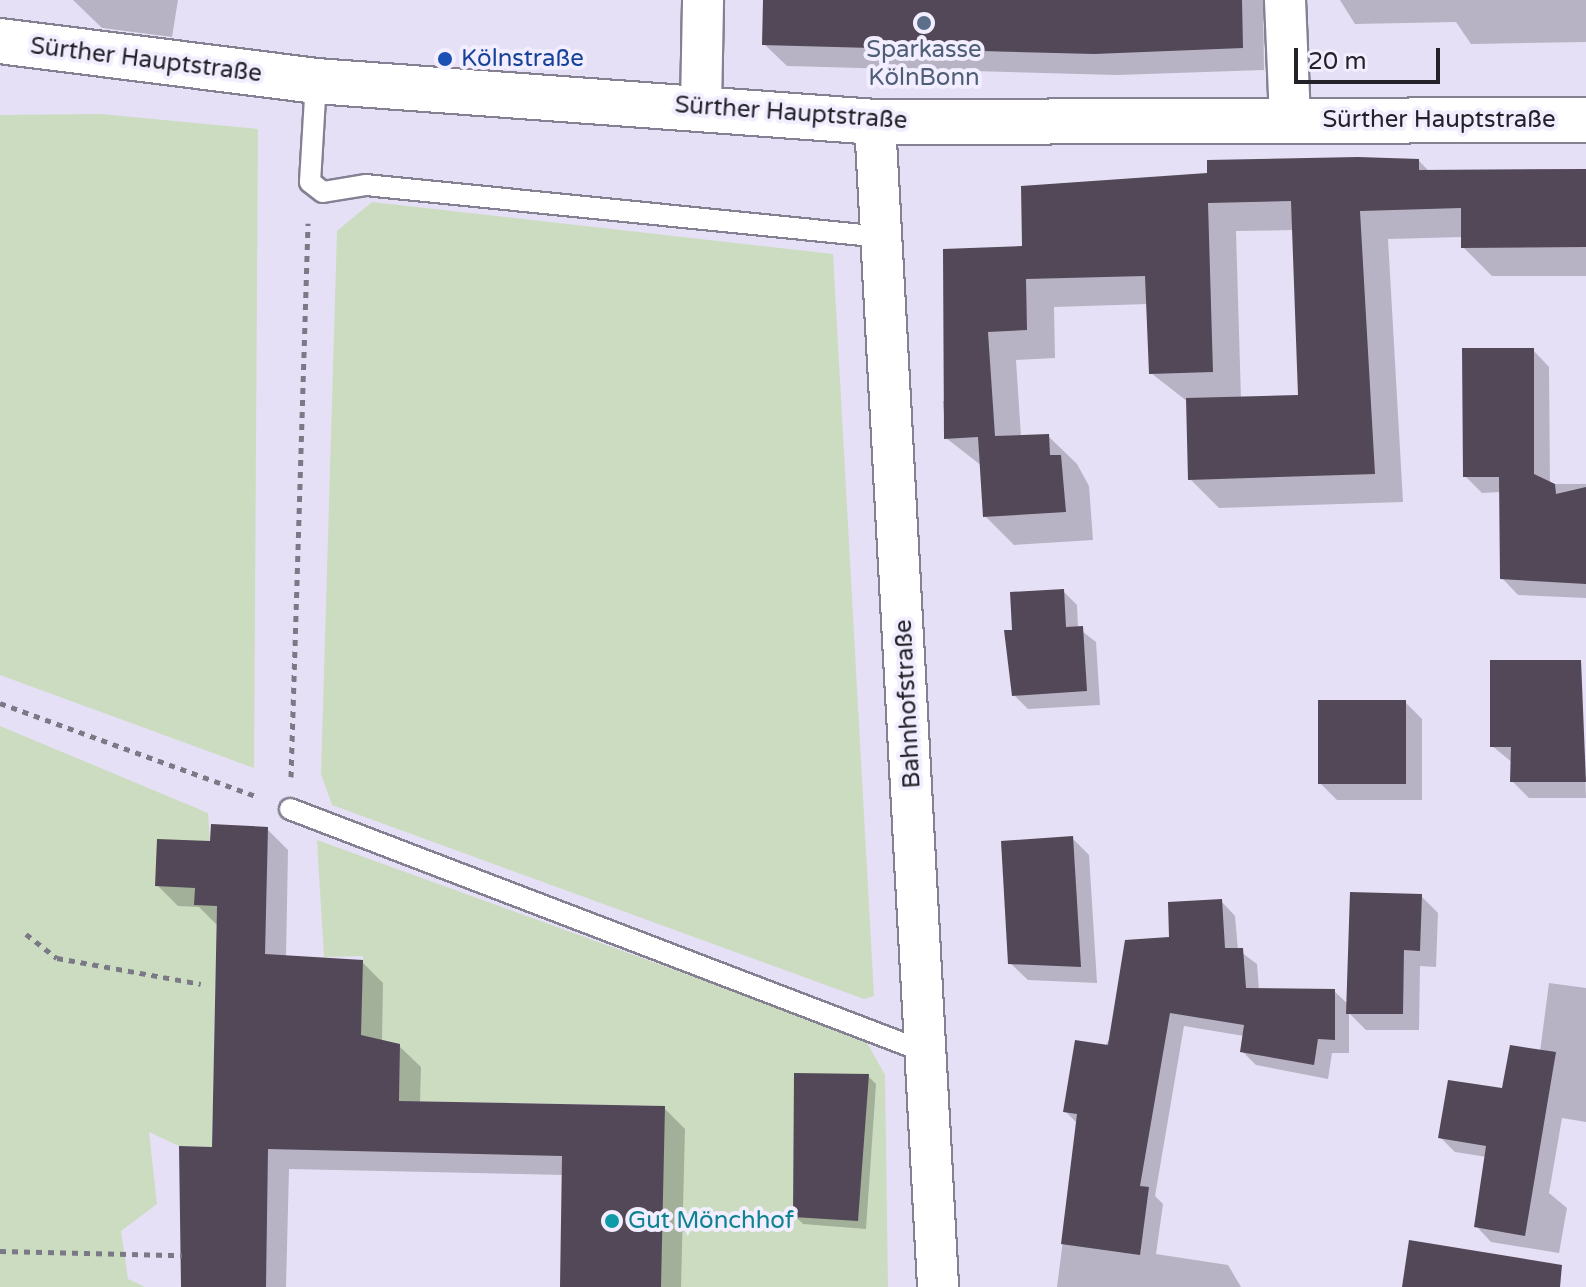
<!DOCTYPE html>
<html>
<head>
<meta charset="utf-8">
<style>
  body { margin:0 }
  #map { position:relative; width:1586px; height:1287px; overflow:hidden; background:#e5e0f5; font-family:"Varela Round",sans-serif }
  div>[style] { position:absolute }
  [style*='--x'] { left:calc(var(--x)*1px); top:calc(var(--y)*1px); width:calc(var(--w)*1px); rotate:calc(var(--a)*1deg) }
  .green>* { inset:0; background:#ccdcc0 }
  .shadow>* { inset:0; background:#0003 }
  .building>* { inset:0; background:#534857 }
  .path>* { height:5px; margin-top:-2.5px; transform-origin:0; background:repeating-linear-gradient(90deg,#7b7986 0 6px,transparent 0 12px) }
  .roads { filter:drop-shadow(2px 0 #858193) drop-shadow(-2px 0 #858193) drop-shadow(0 2px #858193) drop-shadow(0 -2px #858193) }
  .service>* { height:20px; margin:-10px; padding:0 10px; transform-origin:10px; border-radius:10px; background:#fff }
  .minor>* { height:40px; margin:-20px; padding:0 20px; transform-origin:20px; border-radius:20px; background:#fff }
  .tertiary>* { height:44px; margin:-22px; padding:0 22px; transform-origin:22px; border-radius:22px; background:#fff }
  .dots>* { width:22px; height:22px; translate:-50% -50%; box-sizing:border-box; border:4px solid #f2eeff; border-radius:50% }
  span { translate:-50% -50%; white-space:nowrap; text-align:center; line-height:1.15; -webkit-text-stroke:8px #f2eeff; paint-order:stroke }
  .service-label { font-size:24px; color:#4e5e75 }
  .transit-label { font-size:24px; color:#164399 }
  .left { translate:0 -50%; text-align:left }
  .street-label { font-size:24px; color:#232229 }
  .culture-label { font-size:24px; color:#0d838f }
  .scale { position:absolute; left:1294px; top:48px; width:146px; height:36px; box-sizing:border-box; border:4px solid #232229; border-top:0; padding-left:10px; font-size:24px; line-height:28px; white-space:nowrap; color:#232229; -webkit-text-stroke:6px #f2eeff; paint-order:stroke }
</style>
</head>
<body>
<div id="map">
  <div class="green">
    <div style="clip-path:polygon(101px 114px,258px 129px,254px 768px,0 675px,0 115px)"></div>
    <div style="clip-path:polygon(372px 202px,833px 254px,874px 996px,864px 999px,332px 805px,321px 774px,337px 231px)"></div>
    <div style="clip-path:polygon(0 726px,208px 813px,210px 841px,195px 888px,217px 906px,212px 1147px,179px 1146px,149px 1132px,157px 1204px,121px 1231px,128px 1279px,145px 1287px,0 1287px)"></div>
    <div style="clip-path:polygon(317px 840px,865px 1039px,885px 1075px,888px 1287px,661px 1287px,664px 1106px,399px 1101px,400px 1044px,352px 1035px,361px 1024px,363px 956px,324px 957px)"></div>
  </div>
  <div class="shadow">
    <div style="clip-path:polygon(73px 0,178px 0,172px 37px,102px 28px)"></div>
    <div style="clip-path:polygon(765px 0,1263px 0,1264px 70px,1117px 75px,787px 66px,764px 44px)"></div>
    <div style="clip-path:polygon(1340px 0,1586px 0,1586px 42px,1471px 44px,1456px 22px,1355px 24px)"></div>
    <div style="clip-path:polygon(evenodd,1419px 161px,1429px 171px,1586px 170px,1586px 276px,1492px 276px,1463px 247px,1463px 237px,1388px 239px,1403px 502px,1219px 508px,1190px 479px,1188px 402px,1151px 373px,1148px 304px,1054px 307px,1055px 358px,1016px 360px,1021px 437px,1048px 436px,1077px 464px,1089px 486px,1093px 540px,1014px 545px,985px 516px,982px 466px,946px 438px,943px 401px,950px 401px,1024px 248px,1023px 188px,1419px 161px,1294px 230px,1300px 397px,1241px 399px,1236px 231px,1294px 230px)"></div>
    <div style="clip-path:polygon(1533px 350px,1549px 367px,1550px 484px,1586px 484px,1586px 598px,1518px 595px,1502px 578px,1501px 492px,1482px 493px,1465px 476px)"></div>
    <div style="clip-path:polygon(1063px 591px,1077px 605px,1078px 628px,1096px 642px,1100px 705px,1028px 709px,1014px 695px,1014px 632px)"></div>
    <div style="clip-path:polygon(1580px 662px,1586px 798px,1529px 798px,1512px 781px,1513px 763px,1492px 746px)"></div>
    <div style="clip-path:polygon(1405px 702px,1422px 719px,1422px 800px,1337px 800px,1320px 783px)"></div>
    <div style="clip-path:polygon(267px 829px,288px 850px,286px 957px,362px 962px,383px 983px,382px 1042px,399px 1046px,421px 1067px,420px 1103px,664px 1108px,685px 1129px,681px 1287px,562px 1287px,564px 1175px,289px 1169px,286px 1287px,182px 1287px,214px 1149px,217px 925px,199px 907px,178px 906px,157px 885px,211px 844px)"></div>
    <div style="clip-path:polygon(1072px 838px,1089px 855px,1097px 983px,1028px 980px,1010px 963px)"></div>
    <div style="clip-path:polygon(1421px 896px,1438px 913px,1436px 967px,1420px 966px,1419px 1030px,1366px 1030px,1349px 1013px,1349px 1053px,1332px 1053px,1328px 1079px,1256px 1065px,1242px 1051px,1244px 1036px,1184px 1026px,1155px 1196px,1163px 1204px,1156px 1254px,1228px 1265px,1241px 1287px,1057px 1287px,1078px 1124px,1065px 1111px,1171px 939px,1221px 901px,1235px 916px,1238px 950px,1257px 964px,1259px 990px,1334px 991px,1349px 1005px)"></div>
    <div style="clip-path:polygon(1549px 983px,1586px 988px,1586px 1122px,1562px 1118px,1549px 1193px,1567px 1208px,1559px 1253px,1491px 1242px,1477px 1227px,1487px 1157px,1455px 1152px,1440px 1137px,1504px 1091px,1540px 1052px)"></div>
    <div style="clip-path:polygon(868px 1076px,876px 1084px,866px 1229px,803px 1224px,795px 1216px)"></div>
  </div>
  <div class="building">
    <div style="clip-path:polygon(763px 0,1242px 0,1243px 48px,1094px 54px,762px 45px)"></div>
    <div style="clip-path:polygon(1358px 157px,1419px 159px,1419px 170px,1586px 169px,1586px 247px,1461px 248px,1461px 208px,1360px 211px,1375px 474px,1188px 480px,1186px 398px,1298px 395px,1291px 201px,1208px 203px,1213px 372px,1149px 374px,1145px 276px,1026px 279px,1027px 330px,988px 332px,995px 436px,1049px 434px,1050px 455px,1061px 455px,1066px 512px,983px 517px,978px 437px,944px 439px,943px 249px,1022px 246px,1021px 186px,1207px 173px,1207px 160px)"></div>
    <div style="clip-path:polygon(1462px 348px,1534px 348px,1534px 474px,1555px 484px,1556px 494px,1586px 487px,1586px 584px,1500px 579px,1499px 477px,1463px 477px)"></div>
    <div style="clip-path:polygon(1064px 589px,1066px 627px,1083px 626px,1087px 691px,1012px 696px,1004px 630px,1012px 630px,1010px 592px)"></div>
    <div style="clip-path:polygon(1490px 660px,1581px 660px,1586px 782px,1510px 782px,1511px 747px,1490px 747px)"></div>
    <div style="clip-path:polygon(1318px 700px,1406px 700px,1406px 784px,1318px 784px)"></div>
    <div style="clip-path:polygon(211px 824px,268px 827px,265px 954px,363px 960px,361px 1035px,400px 1044px,399px 1101px,665px 1106px,661px 1287px,560px 1287px,562px 1156px,268px 1149px,266px 1287px,181px 1287px,179px 1146px,212px 1147px,217px 906px,194px 905px,195px 888px,155px 886px,157px 839px,210px 841px)"></div>
    <div style="clip-path:polygon(1073px 836px,1081px 967px,1008px 964px,1001px 841px)"></div>
    <div style="clip-path:polygon(1350px 892px,1422px 894px,1420px 951px,1404px 950px,1403px 1014px,1346px 1014px)"></div>
    <div style="clip-path:polygon(1222px 899px,1225px 948px,1243px 948px,1246px 988px,1335px 989px,1335px 1040px,1318px 1039px,1314px 1065px,1240px 1052px,1244px 1025px,1170px 1013px,1140px 1186px,1149px 1187px,1140px 1255px,1061px 1244px,1077px 1114px,1063px 1112px,1075px 1040px,1108px 1045px,1125px 940px,1169px 937px,1168px 902px)"></div>
    <div style="clip-path:polygon(1510px 1045px,1556px 1052px,1525px 1236px,1474px 1227px,1486px 1146px,1438px 1138px,1448px 1080px,1502px 1088px)"></div>
    <div style="clip-path:polygon(794px 1073px,869px 1074px,858px 1221px,793px 1217px)"></div>
    <div style="clip-path:polygon(1409px 1240px,1562px 1265px,1560px 1287px,1402px 1287px)"></div>
  </div>
  <div class="path">
    <div style="--x:0;--y:703;--w:275;--a:20"></div>
    <div style="--x:291;--y:777;--w:554;--a:-88.24"></div>
    <div style="--x:26;--y:934;--w:39;--a:38"></div>
    <div style="--x:57;--y:958;--w:146;--a:10.2"></div>
    <div style="--x:0;--y:1251;--w:182;--a:1.3"></div>
  </div>
  <div class="roads">
    <div class="service">
      <div style="--x:316;--y:81;--w:101;--a:93.4"></div>
      <div style="--x:310;--y:182;--w:16;--a:38"></div>
      <div style="--x:323;--y:192;--w:44;--a:-9.2"></div>
      <div style="--x:366;--y:185;--w:519;--a:5.75"></div>
      <div style="--x:290;--y:809;--w:683;--a:20.93"></div>
    </div>
    <div class="minor">
      <div style="--x:1285;--y:0;--w:121;--a:87.6"></div>
      <div style="--x:701;--y:107;--w:107;--a:-88.9"></div>
      <div style="--x:875;--y:122;--w:1167;--a:86.9"></div>
    </div>
    <div class="tertiary">
      <div style="--x:0;--y:41;--w:319;--a:7.2"></div>
      <div style="--x:316;--y:81;--w:561;--a:4.19"></div>
      <div style="--x:875;--y:122;--w:711;--a:-0.16"></div>
    </div>
  </div>
  <div class="dots">
    <div style="left:924px;top:23px;background:#5c6f8a"></div>
    <div style="left:445px;top:59px;background:#1a4fb4"></div>
    <div style="left:612px;top:1221px;background:#0f9aa8"></div>
  </div>
  <div class="service-label">
    <span style="left:924px;top:64px">Sparkasse<br>KölnBonn</span>
  </div>
  <div class="transit-label">
    <span class="left" style="left:461px;top:59px">Kölnstraße</span>
  </div>
  <div class="street-label">
    <span style="left:146px;top:60px;rotate:7deg">Sürther Hauptstraße</span>
    <span style="left:791px;top:113px;rotate:4deg">Sürther Hauptstraße</span>
    <span style="left:1439px;top:120px">Sürther Hauptstraße</span>
    <span style="left:908px;top:704px;rotate:-93deg">Bahnhofstraße</span>
  </div>
  <div class="culture-label">
    <span class="left" style="left:628px;top:1221px">Gut Mönchhof</span>
  </div>
  <div class="scale">20 m</div>
</div>
</body>
</html>
